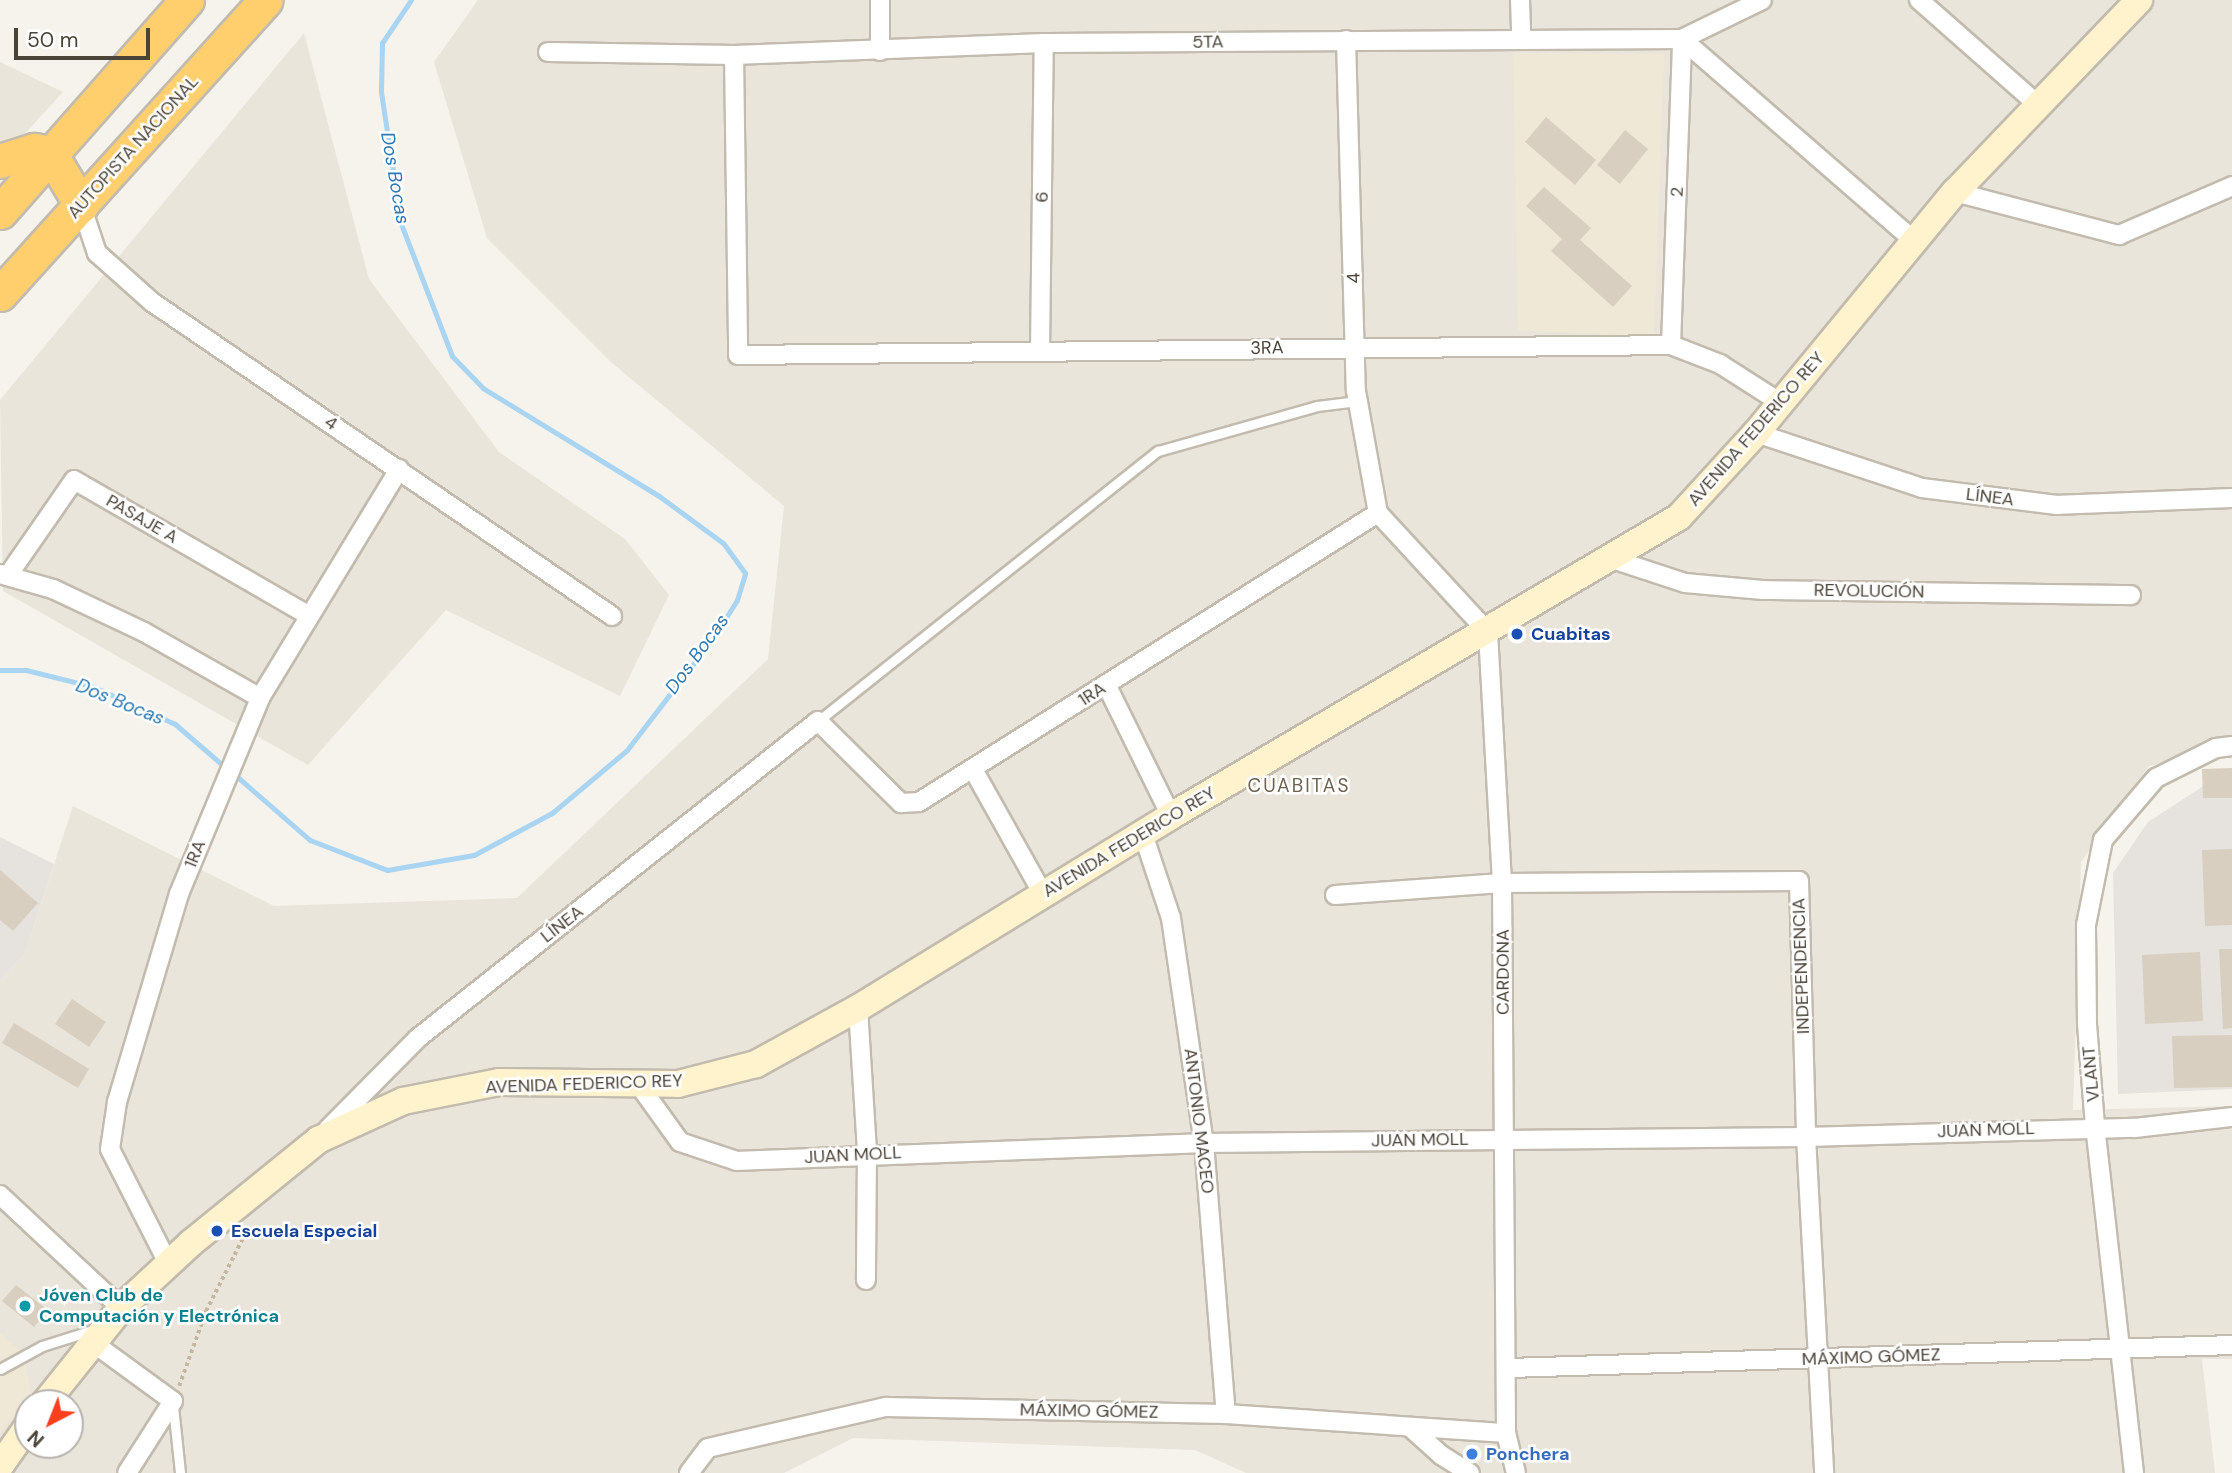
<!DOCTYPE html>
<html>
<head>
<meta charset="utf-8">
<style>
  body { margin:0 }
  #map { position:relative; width:2232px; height:1473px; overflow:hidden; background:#f6f3ec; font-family:"DM Sans",sans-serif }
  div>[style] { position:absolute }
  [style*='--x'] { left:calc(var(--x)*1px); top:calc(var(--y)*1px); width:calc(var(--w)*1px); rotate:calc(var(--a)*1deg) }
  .residential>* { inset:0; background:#eae5da }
  .industrial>* { inset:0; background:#e6e2dd }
  .education>* { inset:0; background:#efe8d6 }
  .stream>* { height:5px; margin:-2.5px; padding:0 2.5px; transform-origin:2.5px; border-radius:2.5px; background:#a9d4f2 }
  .building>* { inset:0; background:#d8cfc1 }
  .path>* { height:3.5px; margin-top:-1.75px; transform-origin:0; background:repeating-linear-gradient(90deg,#c4b79f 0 3.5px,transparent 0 7px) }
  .roads { filter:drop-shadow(2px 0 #c2bbae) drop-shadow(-2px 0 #c2bbae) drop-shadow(0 2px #c2bbae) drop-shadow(0 -2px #c2bbae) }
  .lane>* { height:9px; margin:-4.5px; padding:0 4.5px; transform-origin:4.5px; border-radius:4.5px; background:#fff }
  .street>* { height:18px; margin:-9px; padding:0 9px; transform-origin:9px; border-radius:9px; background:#fff }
  .secondary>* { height:26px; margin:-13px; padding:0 13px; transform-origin:13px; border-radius:13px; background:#fff3cd }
  .highway>* { height:33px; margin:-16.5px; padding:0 16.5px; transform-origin:16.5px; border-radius:16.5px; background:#ffcf6e }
  .dots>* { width:19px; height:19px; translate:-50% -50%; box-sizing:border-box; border:4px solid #fff; border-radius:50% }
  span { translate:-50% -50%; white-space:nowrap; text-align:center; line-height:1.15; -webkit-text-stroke:5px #fff; paint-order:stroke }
  .street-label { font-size:18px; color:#4b4439 }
  .transit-label { font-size:18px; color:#164399; font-weight:700 }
  .left { translate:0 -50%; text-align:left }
  .culture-label { font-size:18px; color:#0d838f; font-weight:700 }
  .shop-label { font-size:18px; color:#366cbe; font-weight:700 }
  .water-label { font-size:19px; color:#2e7ab2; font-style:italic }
  .neighbourhood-label { font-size:19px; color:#6e6250; letter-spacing:2px }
  .north { position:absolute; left:14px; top:1389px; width:70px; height:70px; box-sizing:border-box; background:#fff; border:2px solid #b7b4b0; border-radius:50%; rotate:222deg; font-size:19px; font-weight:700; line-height:28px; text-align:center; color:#4b4439 }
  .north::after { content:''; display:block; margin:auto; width:24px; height:32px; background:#fc3f1d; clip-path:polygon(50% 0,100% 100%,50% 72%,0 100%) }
  .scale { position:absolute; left:14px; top:28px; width:136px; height:32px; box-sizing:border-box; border:4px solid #4b4439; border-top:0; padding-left:9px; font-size:21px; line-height:24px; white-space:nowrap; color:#4b4439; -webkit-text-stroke:5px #fff; paint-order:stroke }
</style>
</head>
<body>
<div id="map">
  <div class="residential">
    <div style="clip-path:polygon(evenodd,478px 0,2232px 0,2232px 746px,2149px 766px,2081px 862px,2073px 1110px,2232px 1106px,2232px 1359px,2202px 1359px,2215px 1473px,1246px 1473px,1195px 1450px,853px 1438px,784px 1473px,0 1473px,0 980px,25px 954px,73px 806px,274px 906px,517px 898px,768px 659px,784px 506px,612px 363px,487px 238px,434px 62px,478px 0,28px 1403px,70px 1403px,70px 1445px,28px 1445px,28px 1403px)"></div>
    <div style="clip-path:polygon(304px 33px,369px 279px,499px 452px,625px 539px,669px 595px,620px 696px,446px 610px,308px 765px,3px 591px,0 400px)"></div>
    <div style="clip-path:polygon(0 62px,63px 92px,0 161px)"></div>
  </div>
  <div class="industrial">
    <div style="clip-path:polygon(2232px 784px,2232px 1089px,2118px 1094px,2113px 873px,2148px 822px,2202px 787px)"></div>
    <div style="clip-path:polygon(0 837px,54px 864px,25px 954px,0 980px)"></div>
  </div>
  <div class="education">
    <div style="clip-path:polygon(1513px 53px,1664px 54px,1654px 337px,1518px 330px)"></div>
    <div style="clip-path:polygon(0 1333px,24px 1355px,31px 1395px,0 1433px)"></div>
  </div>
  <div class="stream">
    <div style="--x:0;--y:670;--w:26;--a:0"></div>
    <div style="--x:26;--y:670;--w:70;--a:14"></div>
    <div style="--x:94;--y:687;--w:89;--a:24.6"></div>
    <div style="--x:175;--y:724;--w:67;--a:40.8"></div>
    <div style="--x:234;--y:774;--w:101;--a:41"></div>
    <div style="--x:310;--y:840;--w:83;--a:21.3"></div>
    <div style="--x:387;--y:870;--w:88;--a:-9.8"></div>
    <div style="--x:474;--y:855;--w:89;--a:-28.3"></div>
    <div style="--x:552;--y:813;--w:98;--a:-40"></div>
    <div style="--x:627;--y:750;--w:141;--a:-52.5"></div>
    <div style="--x:713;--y:638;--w:45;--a:-57.7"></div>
    <div style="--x:737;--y:600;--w:28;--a:-73"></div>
    <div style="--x:745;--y:573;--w:37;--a:-126"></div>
    <div style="--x:723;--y:543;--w:79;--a:-143.7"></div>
    <div style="--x:659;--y:496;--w:206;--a:-148.5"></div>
    <div style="--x:483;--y:388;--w:45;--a:-134.1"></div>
    <div style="--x:452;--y:356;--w:142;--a:-111.1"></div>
    <div style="--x:401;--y:224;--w:134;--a:-98.6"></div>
    <div style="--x:381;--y:91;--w:48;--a:-88.8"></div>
    <div style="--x:382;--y:43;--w:52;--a:-56"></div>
  </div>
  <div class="building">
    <div style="clip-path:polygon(1546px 117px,1596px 160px,1575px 185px,1525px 142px)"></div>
    <div style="clip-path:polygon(1625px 130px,1648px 149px,1620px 184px,1597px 165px)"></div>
    <div style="clip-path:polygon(1544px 187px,1591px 228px,1580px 240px,1632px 286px,1613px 307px,1551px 251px,1562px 239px,1526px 206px)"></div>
    <div style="clip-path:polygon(2232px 768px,2232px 798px,2203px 798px,2202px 769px)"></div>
    <div style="clip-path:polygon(2232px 849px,2232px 925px,2205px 926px,2202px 850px)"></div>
    <div style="clip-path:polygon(0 870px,38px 903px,13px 931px,0 920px)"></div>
    <div style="clip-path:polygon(2219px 949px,2232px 949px,2232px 1028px,2223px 1029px)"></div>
    <div style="clip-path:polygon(2200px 952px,2203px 1021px,2145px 1024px,2142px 955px)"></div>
    <div style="clip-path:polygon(72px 999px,106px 1022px,89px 1047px,55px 1024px)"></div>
    <div style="clip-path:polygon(14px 1023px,89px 1069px,78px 1088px,2px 1043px)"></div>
    <div style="clip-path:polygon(2232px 1035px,2232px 1087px,2174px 1088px,2172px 1036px)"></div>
    <div style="clip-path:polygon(16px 1285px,48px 1310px,34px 1327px,2px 1301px)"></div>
  </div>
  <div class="path">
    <div style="--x:179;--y:1386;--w:80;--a:-70.2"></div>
    <div style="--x:206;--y:1311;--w:97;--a:-63.2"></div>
  </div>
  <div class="roads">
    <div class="lane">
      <div style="--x:818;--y:721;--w:434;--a:-38.5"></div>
      <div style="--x:1158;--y:451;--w:165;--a:-15.8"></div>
      <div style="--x:1317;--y:406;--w:41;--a:-7"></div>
      <div style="--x:0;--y:1369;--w:48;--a:-28.7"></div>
      <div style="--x:42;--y:1346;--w:53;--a:-17.4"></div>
      <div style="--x:173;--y:1406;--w:67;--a:84"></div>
    </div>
    <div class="street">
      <div style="--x:1520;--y:0;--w:37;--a:88"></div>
      <div style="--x:1919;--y:0;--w:159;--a:41.4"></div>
      <div style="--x:1682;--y:39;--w:306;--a:41"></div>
      <div style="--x:1346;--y:40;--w:351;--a:88.4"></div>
      <div style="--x:1356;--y:391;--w:124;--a:79.8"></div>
      <div style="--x:880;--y:51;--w:51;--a:-90"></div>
      <div style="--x:548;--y:52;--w:186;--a:0.9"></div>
      <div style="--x:734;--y:55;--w:310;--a:-2.2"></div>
      <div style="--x:1044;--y:43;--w:638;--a:-0.36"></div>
      <div style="--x:1682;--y:39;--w:89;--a:-26"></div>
      <div style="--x:734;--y:55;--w:300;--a:89.2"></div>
      <div style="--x:738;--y:355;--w:933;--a:-0.61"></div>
      <div style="--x:1671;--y:345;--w:53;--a:21.2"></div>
      <div style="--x:1720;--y:364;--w:72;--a:32.6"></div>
      <div style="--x:1955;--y:192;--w:170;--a:14.7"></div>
      <div style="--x:2119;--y:235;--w:123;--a:-23.4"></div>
      <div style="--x:81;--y:205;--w:51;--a:71.6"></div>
      <div style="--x:97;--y:253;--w:74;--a:41.7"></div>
      <div style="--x:152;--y:302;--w:557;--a:34.32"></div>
      <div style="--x:1671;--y:345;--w:306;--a:-87.9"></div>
      <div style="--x:1040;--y:351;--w:308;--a:-89.3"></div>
      <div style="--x:1756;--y:433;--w:175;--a:18.3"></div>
      <div style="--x:1922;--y:488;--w:136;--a:7.2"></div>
      <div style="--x:2057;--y:505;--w:175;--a:-2.3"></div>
      <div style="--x:1378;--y:513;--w:162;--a:47.3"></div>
      <div style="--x:1488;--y:632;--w:251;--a:86.8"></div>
      <div style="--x:1502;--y:883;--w:550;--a:89.58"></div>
      <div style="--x:1506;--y:1433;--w:41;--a:76"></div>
      <div style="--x:1612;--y:559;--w:77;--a:18.2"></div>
      <div style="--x:1685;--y:583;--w:78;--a:5.1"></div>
      <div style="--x:1763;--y:590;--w:368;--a:0.8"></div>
      <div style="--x:0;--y:574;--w:55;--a:15.8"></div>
      <div style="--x:53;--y:589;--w:101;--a:25.3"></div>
      <div style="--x:144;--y:632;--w:133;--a:29.6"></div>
      <div style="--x:9;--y:574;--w:114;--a:-55.3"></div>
      <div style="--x:74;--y:480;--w:270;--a:30"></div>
      <div style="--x:1106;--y:684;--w:147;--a:63.8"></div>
      <div style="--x:974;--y:771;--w:141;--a:60.7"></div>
      <div style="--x:1143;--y:834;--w:89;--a:71.6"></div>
      <div style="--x:1171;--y:918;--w:227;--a:81.7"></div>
      <div style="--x:1204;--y:1143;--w:272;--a:85.4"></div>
      <div style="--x:1335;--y:895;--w:167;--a:-4.1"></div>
      <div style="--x:1502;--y:883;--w:297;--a:-0.4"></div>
      <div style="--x:1799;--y:881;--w:256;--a:88.4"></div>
      <div style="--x:1806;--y:1137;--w:336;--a:86.9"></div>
      <div style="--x:858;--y:1008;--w:145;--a:86.4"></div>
      <div style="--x:867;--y:1153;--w:127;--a:90.5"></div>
      <div style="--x:639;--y:1085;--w:70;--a:54.3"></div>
      <div style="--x:680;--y:1142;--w:60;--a:18.4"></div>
      <div style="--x:737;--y:1161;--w:467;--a:-2.2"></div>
      <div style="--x:1204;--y:1143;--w:602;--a:-0.57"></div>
      <div style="--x:1806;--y:1137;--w:329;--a:-1.6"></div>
      <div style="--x:2135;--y:1128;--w:98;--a:-6.5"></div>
      <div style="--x:328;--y:1129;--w:128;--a:-45.3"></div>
      <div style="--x:418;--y:1038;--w:510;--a:-38.4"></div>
      <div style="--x:818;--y:721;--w:117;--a:44.7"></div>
      <div style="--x:901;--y:803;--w:18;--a:-3"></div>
      <div style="--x:919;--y:802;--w:542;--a:-32.2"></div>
      <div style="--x:0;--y:1195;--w:166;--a:43"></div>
      <div style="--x:169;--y:1265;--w:130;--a:-117"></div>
      <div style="--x:110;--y:1149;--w:48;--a:-81.5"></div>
      <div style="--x:117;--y:1102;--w:217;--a:-73.4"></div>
      <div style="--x:179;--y:894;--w:212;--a:-67.5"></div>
      <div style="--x:260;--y:698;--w:268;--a:-58.7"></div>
      <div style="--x:92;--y:1342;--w:100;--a:36.1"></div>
      <div style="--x:173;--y:1401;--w:85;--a:122.6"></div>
      <div style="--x:1509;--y:1368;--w:723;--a:-1.82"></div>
      <div style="--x:1410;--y:1427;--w:42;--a:42.1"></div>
      <div style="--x:1441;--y:1455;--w:34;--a:32"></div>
      <div style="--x:689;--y:1473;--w:31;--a:-53"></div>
      <div style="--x:708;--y:1448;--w:183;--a:-13"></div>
      <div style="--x:886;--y:1407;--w:340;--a:1.2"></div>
      <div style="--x:1226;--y:1414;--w:281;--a:3.9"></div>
      <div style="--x:2134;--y:1473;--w:349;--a:-96.4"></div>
      <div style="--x:2095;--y:1126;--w:102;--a:-94.5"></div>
      <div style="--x:2087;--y:1024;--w:99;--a:-90.6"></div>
      <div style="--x:2086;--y:925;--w:87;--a:-78.7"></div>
      <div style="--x:2103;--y:840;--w:82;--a:-49.5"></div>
      <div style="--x:2156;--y:778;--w:67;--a:-26.6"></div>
      <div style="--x:2216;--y:748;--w:16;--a:-7"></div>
    </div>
    <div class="secondary">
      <div style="--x:45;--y:1403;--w:122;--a:-51.3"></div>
      <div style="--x:121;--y:1308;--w:96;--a:-42.9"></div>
      <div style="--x:191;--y:1243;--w:164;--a:-39"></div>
      <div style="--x:318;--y:1140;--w:94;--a:-24.6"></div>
      <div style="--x:403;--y:1101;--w:98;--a:-11.2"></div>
      <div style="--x:499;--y:1082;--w:179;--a:0.6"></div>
      <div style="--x:678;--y:1084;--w:81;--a:-14.4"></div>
      <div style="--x:756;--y:1064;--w:116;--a:-28.8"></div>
      <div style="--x:858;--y:1008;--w:367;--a:-31.5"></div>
      <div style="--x:1171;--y:816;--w:589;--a:-30.48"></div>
      <div style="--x:1679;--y:517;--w:114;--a:-47.5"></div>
      <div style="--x:1756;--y:433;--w:313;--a:-50.5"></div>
      <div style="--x:1955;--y:192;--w:266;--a:-46.2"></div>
      <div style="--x:0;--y:1466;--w:49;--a:-55"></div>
    </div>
    <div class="highway">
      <div style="--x:0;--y:161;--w:36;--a:-18"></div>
      <div style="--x:34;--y:150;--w:16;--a:11"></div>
      <div style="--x:50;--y:153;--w:61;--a:59.2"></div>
      <div style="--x:0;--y:212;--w:283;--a:-48.6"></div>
      <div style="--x:0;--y:294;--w:396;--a:-47.9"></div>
    </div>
  </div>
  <div class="dots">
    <div style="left:1517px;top:634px;background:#1a4fb4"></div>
    <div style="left:217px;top:1231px;background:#1a4fb4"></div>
    <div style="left:25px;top:1306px;background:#0f9aa8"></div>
    <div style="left:1472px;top:1454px;background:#3f7fe0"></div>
  </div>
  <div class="street-label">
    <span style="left:1208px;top:42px;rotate:-1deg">5TA</span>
    <span style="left:133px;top:147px;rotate:-48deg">AUTOPISTA NACIONAL</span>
    <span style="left:1677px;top:192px;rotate:-88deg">2</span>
    <span style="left:1042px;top:197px;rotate:-89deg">6</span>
    <span style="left:1354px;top:278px;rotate:-92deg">4</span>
    <span style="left:1267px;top:348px;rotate:-1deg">3RA</span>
    <span style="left:331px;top:423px;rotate:34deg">4</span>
    <span style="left:1756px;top:429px;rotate:-49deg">AVENIDA FEDERICO REY</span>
    <span style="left:1990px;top:497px;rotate:7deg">LÍNEA</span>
    <span style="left:142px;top:519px;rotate:30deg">PASAJE A</span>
    <span style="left:1869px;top:591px;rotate:1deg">REVOLUCIÓN</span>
    <span style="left:1092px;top:694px;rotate:-33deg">1RA</span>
    <span style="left:1129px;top:842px;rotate:-31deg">AVENIDA FEDERICO REY</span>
    <span style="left:195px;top:854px;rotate:-68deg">1RA</span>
    <span style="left:562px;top:924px;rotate:-38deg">LÍNEA</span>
    <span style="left:1801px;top:966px;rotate:-92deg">INDEPENDENCIA</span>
    <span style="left:1503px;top:972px;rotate:-90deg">CARDONA</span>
    <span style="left:2091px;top:1074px;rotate:-95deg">VLANT</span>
    <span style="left:584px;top:1084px;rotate:-2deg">AVENIDA FEDERICO REY</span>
    <span style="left:1199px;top:1121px;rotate:83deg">ANTONIO MACEO</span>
    <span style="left:1986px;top:1130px;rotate:-2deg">JUAN MOLL</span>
    <span style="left:1420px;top:1140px;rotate:-1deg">JUAN MOLL</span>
    <span style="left:853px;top:1155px;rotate:-3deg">JUAN MOLL</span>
    <span style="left:1871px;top:1357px;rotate:-2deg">MÁXIMO GÓMEZ</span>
    <span style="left:1089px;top:1411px;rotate:1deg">MÁXIMO GÓMEZ</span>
  </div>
  <div class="transit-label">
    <span class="left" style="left:1531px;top:634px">Cuabitas</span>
    <span class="left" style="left:231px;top:1231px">Escuela Especial</span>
  </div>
  <div class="culture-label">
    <span class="left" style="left:39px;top:1306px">Jóven Club de<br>Computación y Electrónica</span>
  </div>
  <div class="shop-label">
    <span class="left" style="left:1486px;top:1454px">Ponchera</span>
  </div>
  <div class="water-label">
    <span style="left:395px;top:178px;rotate:80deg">Dos Bocas</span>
    <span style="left:697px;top:654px;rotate:-54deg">Dos Bocas</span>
    <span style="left:120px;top:702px;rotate:22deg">Dos Bocas</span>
  </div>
  <div class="neighbourhood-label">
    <span style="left:1299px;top:786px">CUABITAS</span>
  </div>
  <div class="north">N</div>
  <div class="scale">50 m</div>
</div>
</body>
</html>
